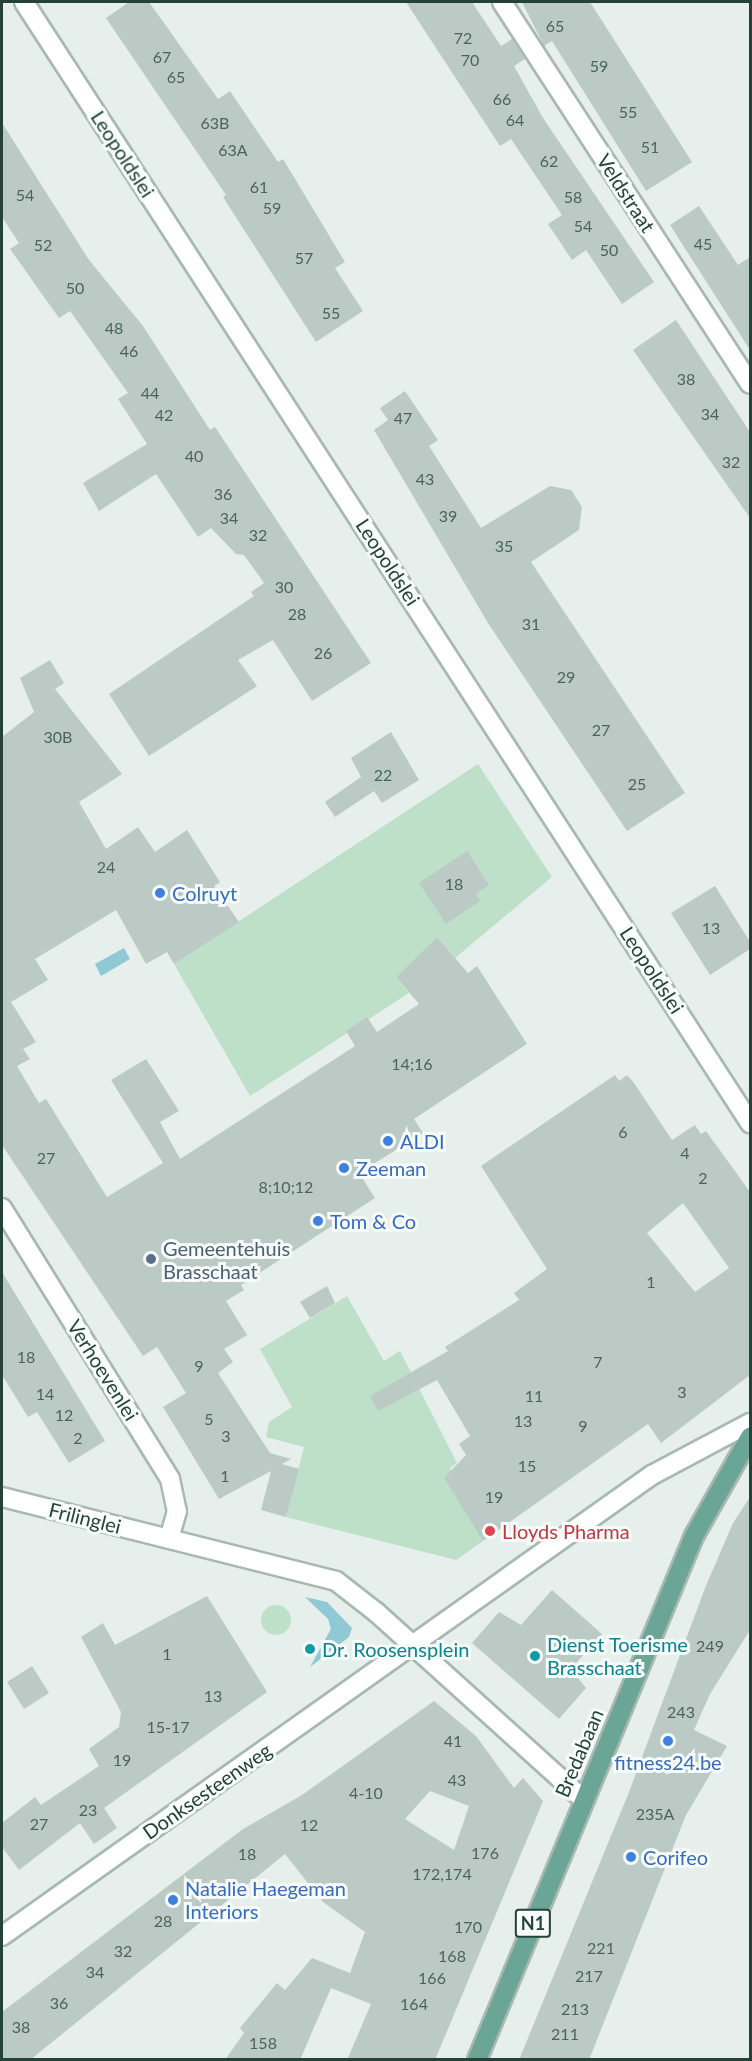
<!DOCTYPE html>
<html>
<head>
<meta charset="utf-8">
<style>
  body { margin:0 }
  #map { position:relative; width:752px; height:2061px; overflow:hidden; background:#e6efeb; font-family:Lato,sans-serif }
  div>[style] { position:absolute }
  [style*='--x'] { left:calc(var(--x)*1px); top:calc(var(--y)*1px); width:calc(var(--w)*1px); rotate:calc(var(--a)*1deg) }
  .green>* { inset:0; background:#bfe0c8 }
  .round { border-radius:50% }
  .water>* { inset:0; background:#8ec9d4 }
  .building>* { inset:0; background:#bbcac4 }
  .roads { filter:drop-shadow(2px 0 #a8b8b2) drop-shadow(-2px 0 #a8b8b2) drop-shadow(0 2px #a8b8b2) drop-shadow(0 -2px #a8b8b2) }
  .minor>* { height:18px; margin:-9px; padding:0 9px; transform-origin:9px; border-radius:9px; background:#fff }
  .major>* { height:18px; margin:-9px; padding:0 9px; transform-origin:9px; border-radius:9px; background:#6aa596 }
  .dots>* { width:16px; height:16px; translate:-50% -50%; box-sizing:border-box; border:3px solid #f7fbf9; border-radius:50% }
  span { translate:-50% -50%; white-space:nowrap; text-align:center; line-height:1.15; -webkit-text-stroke:6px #f7fbf9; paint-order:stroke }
  .number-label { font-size:16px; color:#4a645c }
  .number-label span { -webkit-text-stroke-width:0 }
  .shield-label span { padding:2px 4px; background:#f7fbf9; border:2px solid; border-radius:4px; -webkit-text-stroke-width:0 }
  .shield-label { font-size:18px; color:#24423a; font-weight:700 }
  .street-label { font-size:20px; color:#24423a }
  .shop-label { font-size:20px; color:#366cbe }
  .left { translate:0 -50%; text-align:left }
  .service-label { font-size:20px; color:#4e5e75 }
  .health-label { font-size:20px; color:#be3a42 }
  .culture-label { font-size:20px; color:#0d838f }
  .frame { position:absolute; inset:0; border:3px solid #24423a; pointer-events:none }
</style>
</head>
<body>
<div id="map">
  <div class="green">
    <div style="clip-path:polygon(478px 764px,552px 877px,455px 958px,437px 937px,396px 977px,409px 993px,250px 1096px,174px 964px)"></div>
    <div style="clip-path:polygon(347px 1296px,384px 1361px,400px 1351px,457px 1463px,450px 1468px,483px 1541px,456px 1560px,286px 1517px,304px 1447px,266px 1437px,269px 1422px,292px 1407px,260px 1349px)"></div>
    <div class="round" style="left:261px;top:1605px;width:30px;height:30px"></div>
  </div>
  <div class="water">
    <div style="clip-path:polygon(124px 948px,130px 959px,101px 976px,95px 964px)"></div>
    <div style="clip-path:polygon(305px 1597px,327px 1602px,352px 1628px,349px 1637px,310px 1667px,331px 1629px,328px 1619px)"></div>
  </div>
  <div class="building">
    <div style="clip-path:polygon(129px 2px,149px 2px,218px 99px,230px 91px,278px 162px,283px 159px,345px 262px,335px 268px,363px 311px,316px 342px,223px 197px,226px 195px,106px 18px)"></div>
    <div style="clip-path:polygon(406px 2px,472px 2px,501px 46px,512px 39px,525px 59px,514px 66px,543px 118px,654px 282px,622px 304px,586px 250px,572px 260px,548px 224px,562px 215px,511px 139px,500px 146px)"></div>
    <div style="clip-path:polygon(522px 2px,590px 2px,692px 162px,646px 191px,552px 41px,544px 46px)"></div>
    <div style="clip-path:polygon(2px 123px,89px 260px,143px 326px,210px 430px,215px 427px,371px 663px,312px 701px,273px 640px,238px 660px,257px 686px,149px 756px,109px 694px,254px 596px,251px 592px,264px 583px,244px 555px,236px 554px,211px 528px,198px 537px,156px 474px,99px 511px,83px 483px,147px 444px,118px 399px,128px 393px,70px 311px,59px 318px,10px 249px,19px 243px,2px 217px)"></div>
    <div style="clip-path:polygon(699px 206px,738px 265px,750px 257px,750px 350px,670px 225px)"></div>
    <div style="clip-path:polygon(676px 320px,750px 432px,750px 518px,633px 350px)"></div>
    <div style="clip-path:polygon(405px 391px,438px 440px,429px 446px,481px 528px,550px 486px,571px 490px,582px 507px,579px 530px,531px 562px,685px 793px,627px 831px,488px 623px,374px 430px,388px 420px,380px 408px)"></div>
    <div style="clip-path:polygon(50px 660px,64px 683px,55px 689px,122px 774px,79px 802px,106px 849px,138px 827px,155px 852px,187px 830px,220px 882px,214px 886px,239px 922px,174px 964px,167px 952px,146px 964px,116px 910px,35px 959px,48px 980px,11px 1002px,36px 1042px,23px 1049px,30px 1059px,17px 1066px,39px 1103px,46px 1099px,107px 1197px,163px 1163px,111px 1080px,146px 1059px,179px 1111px,160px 1122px,180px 1159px,355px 1046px,346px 1031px,367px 1017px,377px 1032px,419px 1004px,396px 977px,437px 937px,468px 973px,477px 966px,527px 1044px,414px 1119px,423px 1133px,359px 1173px,375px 1198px,241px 1285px,244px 1290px,226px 1301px,247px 1335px,224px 1349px,233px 1362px,218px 1373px,270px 1453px,291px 1459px,282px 1464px,299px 1469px,286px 1517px,261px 1510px,271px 1471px,219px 1499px,163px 1407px,186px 1393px,157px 1347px,143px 1356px,2px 1145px,2px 737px,34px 712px,20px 678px)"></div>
    <div style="clip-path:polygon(391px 732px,419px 780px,382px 803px,374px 791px,335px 817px,325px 802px,361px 777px,351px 758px)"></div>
    <div style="clip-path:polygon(467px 851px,489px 885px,476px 894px,480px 901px,446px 924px,419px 883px)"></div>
    <div style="clip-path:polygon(715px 886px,750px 942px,750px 949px,710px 975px,671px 913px)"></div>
    <div style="clip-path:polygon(evenodd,615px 1075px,619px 1081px,627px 1075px,634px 1083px,672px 1140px,695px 1125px,701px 1134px,706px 1131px,750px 1192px,750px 1375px,661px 1443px,648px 1424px,483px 1541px,444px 1478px,466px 1455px,459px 1444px,470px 1436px,437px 1380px,378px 1411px,370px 1396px,448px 1351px,445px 1347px,519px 1300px,514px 1293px,547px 1269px,481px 1166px,615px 1075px,683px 1203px,729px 1268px,695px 1292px,647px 1233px,683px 1203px)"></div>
    <div style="clip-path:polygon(2px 1272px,105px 1441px,69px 1463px,37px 1412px,28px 1417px,2px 1375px)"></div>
    <div style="clip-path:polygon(327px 1286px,335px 1303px,310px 1318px,300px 1302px)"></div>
    <div style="clip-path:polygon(750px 1497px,750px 1630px,710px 1694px,694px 1730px,727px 1746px,686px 1815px,589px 2060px,519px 2060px,629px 1792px,705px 1588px,733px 1523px)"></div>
    <div style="clip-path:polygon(552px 1590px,602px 1634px,571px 1669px,586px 1688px,559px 1719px,472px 1643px,499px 1612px,521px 1625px)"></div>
    <div style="clip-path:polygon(207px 1596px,267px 1692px,104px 1808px,117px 1828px,94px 1844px,80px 1823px,19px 1870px,2px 1847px,2px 1823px,35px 1797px,41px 1805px,99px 1766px,89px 1749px,119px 1727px,121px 1712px,81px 1637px,103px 1623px,115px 1645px)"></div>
    <div style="clip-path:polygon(32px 1666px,49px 1693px,24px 1709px,7px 1682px)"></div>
    <div style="clip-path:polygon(evenodd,434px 1701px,476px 1736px,514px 1788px,523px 1778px,543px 1801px,435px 2060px,347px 2060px,371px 2004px,331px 1988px,300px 2060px,225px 2060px,244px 2033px,240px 2028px,277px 1983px,285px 1990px,312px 1958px,350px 1973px,365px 1932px,323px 1902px,285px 1854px,30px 2060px,2px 2060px,2px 2012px,243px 1829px,302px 1795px,434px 1701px,430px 1791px,469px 1806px,454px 1850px,405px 1819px,430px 1791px)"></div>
  </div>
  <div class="roads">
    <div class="minor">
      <div style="--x:24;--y:2;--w:1336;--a:57.07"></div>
      <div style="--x:502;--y:2;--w:455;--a:57"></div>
      <div style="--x:2;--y:1208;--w:319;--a:58.2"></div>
      <div style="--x:170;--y:1479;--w:33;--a:78"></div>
      <div style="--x:177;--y:1511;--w:29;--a:106"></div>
      <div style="--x:2;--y:1497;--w:344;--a:14.1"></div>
      <div style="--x:336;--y:1581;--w:51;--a:37.8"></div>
      <div style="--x:376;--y:1612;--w:280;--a:42.1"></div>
      <div style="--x:2;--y:1936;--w:797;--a:-35.35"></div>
      <div style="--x:652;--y:1475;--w:111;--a:-28"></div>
    </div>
    <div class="major">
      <div style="--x:477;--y:2060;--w:567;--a:-67.5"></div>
      <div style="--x:694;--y:1536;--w:114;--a:-60.5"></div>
    </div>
  </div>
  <div class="dots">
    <div style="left:160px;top:893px;background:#3f7fe0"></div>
    <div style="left:388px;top:1141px;background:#3f7fe0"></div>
    <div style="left:344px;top:1168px;background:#3f7fe0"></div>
    <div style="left:318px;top:1221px;background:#3f7fe0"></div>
    <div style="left:151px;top:1259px;background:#5c6f8a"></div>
    <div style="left:490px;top:1531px;background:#e0444e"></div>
    <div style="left:310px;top:1649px;background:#0f9aa8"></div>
    <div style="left:535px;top:1656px;background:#0f9aa8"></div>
    <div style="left:668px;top:1741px;background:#3f7fe0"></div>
    <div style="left:631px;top:1857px;background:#3f7fe0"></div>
    <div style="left:173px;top:1900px;background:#3f7fe0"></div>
  </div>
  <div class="number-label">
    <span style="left:555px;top:26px">65</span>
    <span style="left:463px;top:38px">72</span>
    <span style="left:162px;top:57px">67</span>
    <span style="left:470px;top:60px">70</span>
    <span style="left:599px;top:66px">59</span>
    <span style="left:176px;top:77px">65</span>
    <span style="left:502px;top:99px">66</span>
    <span style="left:628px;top:112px">55</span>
    <span style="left:515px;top:120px">64</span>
    <span style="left:215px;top:123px">63B</span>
    <span style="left:650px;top:147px">51</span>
    <span style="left:233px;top:150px">63A</span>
    <span style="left:549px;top:161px">62</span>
    <span style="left:259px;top:187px">61</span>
    <span style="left:25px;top:195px">54</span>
    <span style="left:573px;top:197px">58</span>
    <span style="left:272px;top:208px">59</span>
    <span style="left:583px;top:226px">54</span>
    <span style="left:703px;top:244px">45</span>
    <span style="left:43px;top:245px">52</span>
    <span style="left:609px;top:250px">50</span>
    <span style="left:304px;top:258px">57</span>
    <span style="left:75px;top:288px">50</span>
    <span style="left:331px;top:313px">55</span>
    <span style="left:114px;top:328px">48</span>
    <span style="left:129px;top:351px">46</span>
    <span style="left:686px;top:379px">38</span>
    <span style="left:150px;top:393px">44</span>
    <span style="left:710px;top:414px">34</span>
    <span style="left:164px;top:415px">42</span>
    <span style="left:403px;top:418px">47</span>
    <span style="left:194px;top:456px">40</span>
    <span style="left:731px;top:462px">32</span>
    <span style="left:425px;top:479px">43</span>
    <span style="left:223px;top:494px">36</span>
    <span style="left:448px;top:516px">39</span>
    <span style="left:229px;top:518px">34</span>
    <span style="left:258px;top:535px">32</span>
    <span style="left:504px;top:546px">35</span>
    <span style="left:284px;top:587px">30</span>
    <span style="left:297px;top:614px">28</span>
    <span style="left:531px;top:624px">31</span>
    <span style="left:323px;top:653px">26</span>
    <span style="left:566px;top:677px">29</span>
    <span style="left:601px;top:730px">27</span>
    <span style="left:58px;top:737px">30B</span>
    <span style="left:383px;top:775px">22</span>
    <span style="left:637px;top:784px">25</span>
    <span style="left:106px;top:867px">24</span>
    <span style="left:454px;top:884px">18</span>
    <span style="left:711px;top:928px">13</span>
    <span style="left:412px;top:1064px">14;16</span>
    <span style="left:623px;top:1132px">6</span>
    <span style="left:685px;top:1153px">4</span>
    <span style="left:46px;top:1158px">27</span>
    <span style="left:703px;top:1178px">2</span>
    <span style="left:286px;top:1187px">8;10;12</span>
    <span style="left:651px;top:1282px">1</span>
    <span style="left:26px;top:1357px">18</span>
    <span style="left:598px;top:1362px">7</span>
    <span style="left:199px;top:1366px">9</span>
    <span style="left:682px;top:1392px">3</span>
    <span style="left:45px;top:1394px">14</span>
    <span style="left:534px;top:1396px">11</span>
    <span style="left:64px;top:1415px">12</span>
    <span style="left:209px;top:1419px">5</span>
    <span style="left:523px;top:1421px">13</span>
    <span style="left:583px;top:1426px">9</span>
    <span style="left:226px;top:1436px">3</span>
    <span style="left:78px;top:1438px">2</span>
    <span style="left:527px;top:1466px">15</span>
    <span style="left:225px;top:1476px">1</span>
    <span style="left:494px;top:1497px">19</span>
    <span style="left:710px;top:1646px">249</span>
    <span style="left:167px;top:1654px">1</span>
    <span style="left:213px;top:1696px">13</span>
    <span style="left:681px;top:1712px">243</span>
    <span style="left:168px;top:1727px">15-17</span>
    <span style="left:453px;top:1741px">41</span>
    <span style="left:122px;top:1760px">19</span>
    <span style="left:457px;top:1780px">43</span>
    <span style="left:366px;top:1793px">4-10</span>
    <span style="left:88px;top:1810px">23</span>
    <span style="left:655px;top:1814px">235A</span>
    <span style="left:39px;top:1824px">27</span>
    <span style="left:309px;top:1825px">12</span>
    <span style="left:485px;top:1853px">176</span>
    <span style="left:247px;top:1854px">18</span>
    <span style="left:442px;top:1874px">172,174</span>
    <span style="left:163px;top:1921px">28</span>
    <span style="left:468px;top:1927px">170</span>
    <span style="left:601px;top:1948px">221</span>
    <span style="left:123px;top:1951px">32</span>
    <span style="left:452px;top:1956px">168</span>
    <span style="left:95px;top:1972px">34</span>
    <span style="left:589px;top:1976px">217</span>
    <span style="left:432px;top:1978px">166</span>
    <span style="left:59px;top:2003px">36</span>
    <span style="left:414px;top:2004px">164</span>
    <span style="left:575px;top:2009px">213</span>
    <span style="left:21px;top:2027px">38</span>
    <span style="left:565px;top:2034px">211</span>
    <span style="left:263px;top:2043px">158</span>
  </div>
  <div class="shield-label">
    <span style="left:533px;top:1923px">N1</span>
  </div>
  <div class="street-label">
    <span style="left:123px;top:154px;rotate:57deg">Leopoldslei</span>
    <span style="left:626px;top:193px;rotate:57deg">Veldstraat</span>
    <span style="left:388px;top:562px;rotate:57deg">Leopoldslei</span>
    <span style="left:652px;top:970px;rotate:57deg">Leopoldslei</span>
    <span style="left:103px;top:1370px;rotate:58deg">Verhoevenlei</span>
    <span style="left:85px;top:1518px;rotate:14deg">Frilinglei</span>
    <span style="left:579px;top:1753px;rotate:-67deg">Bredabaan</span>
    <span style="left:207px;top:1791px;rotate:-35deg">Donksesteenweg</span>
  </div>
  <div class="shop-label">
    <span class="left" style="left:172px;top:893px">Colruyt</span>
    <span class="left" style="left:400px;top:1141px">ALDI</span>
    <span class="left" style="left:356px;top:1168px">Zeeman</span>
    <span class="left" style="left:330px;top:1221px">Tom &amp; Co</span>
    <span style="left:668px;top:1762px">fitness24.be</span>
    <span class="left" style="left:643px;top:1857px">Corifeo</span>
    <span class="left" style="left:185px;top:1900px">Natalie Haegeman<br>Interiors</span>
  </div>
  <div class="service-label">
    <span class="left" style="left:163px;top:1260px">Gemeentehuis<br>Brasschaat</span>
  </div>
  <div class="health-label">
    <span class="left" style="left:502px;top:1531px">Lloyds Pharma</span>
  </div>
  <div class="culture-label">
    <span class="left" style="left:547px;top:1656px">Dienst Toerisme<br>Brasschaat</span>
    <span class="left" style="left:322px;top:1649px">Dr. Roosensplein</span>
  </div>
  <div class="frame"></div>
</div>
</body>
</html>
